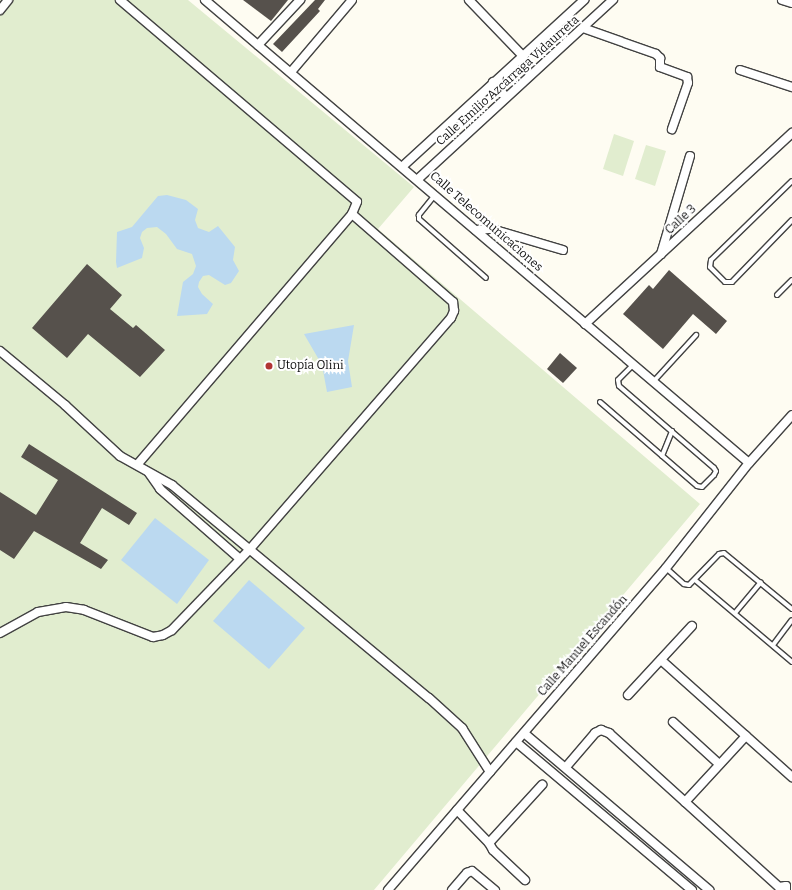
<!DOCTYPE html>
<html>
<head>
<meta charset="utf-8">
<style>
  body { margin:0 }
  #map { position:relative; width:792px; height:890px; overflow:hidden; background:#fefcf2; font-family:Bitter,serif }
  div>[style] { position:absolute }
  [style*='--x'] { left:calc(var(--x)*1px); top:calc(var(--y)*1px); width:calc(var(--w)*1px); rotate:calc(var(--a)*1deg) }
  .pitch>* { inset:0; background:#e1edcf }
  .water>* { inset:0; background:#bbd9f0 }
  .building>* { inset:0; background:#56514c }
  .roads { filter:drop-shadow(1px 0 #424242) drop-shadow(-1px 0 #424242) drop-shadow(0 1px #424242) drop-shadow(0 -1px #424242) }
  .lane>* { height:4px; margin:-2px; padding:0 2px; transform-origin:2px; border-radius:2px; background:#fff }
  .street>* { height:8px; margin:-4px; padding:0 4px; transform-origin:4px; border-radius:4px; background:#fff }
  .dots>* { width:11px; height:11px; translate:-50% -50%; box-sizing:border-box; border:2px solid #fff; border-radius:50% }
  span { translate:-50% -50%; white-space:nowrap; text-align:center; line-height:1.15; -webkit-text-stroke:4px #fff; paint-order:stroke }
  .street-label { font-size:12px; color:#0f0f0f }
  .poi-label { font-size:12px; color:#0f0f0f }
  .left { translate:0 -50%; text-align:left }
</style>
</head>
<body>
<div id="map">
  <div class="pitch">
    <div style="clip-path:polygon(0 0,188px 0,414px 187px,378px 229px,700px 504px,374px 890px,0 890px)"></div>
    <div style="clip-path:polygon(614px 134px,634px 141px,623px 176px,603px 169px)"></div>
    <div style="clip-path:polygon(646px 145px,666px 151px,655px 186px,635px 179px)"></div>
  </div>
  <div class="water">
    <div style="clip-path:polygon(167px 195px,186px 200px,198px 209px,195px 220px,198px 228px,209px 232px,218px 226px,235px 247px,233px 260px,239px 271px,231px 283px,225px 285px,209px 275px,203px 276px,199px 282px,198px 287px,202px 294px,213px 304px,207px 314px,177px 316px,183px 282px,193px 274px,196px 266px,192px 254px,177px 249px,166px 234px,157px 227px,147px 228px,142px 232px,140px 238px,144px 248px,142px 258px,117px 268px,116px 262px,117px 232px,132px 227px,158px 196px)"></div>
    <div style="clip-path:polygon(354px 325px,348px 361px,352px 387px,327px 392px,322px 365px,304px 334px)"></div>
    <div style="clip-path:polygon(155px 518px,209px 560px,177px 604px,121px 560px)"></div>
    <div style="clip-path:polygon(249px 580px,305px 628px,269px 669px,213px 621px)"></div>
  </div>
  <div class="building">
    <div style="clip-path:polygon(243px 0,288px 0,271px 21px)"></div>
    <div style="clip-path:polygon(315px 0,325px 0,318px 9px,320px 11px,282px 52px,273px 44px)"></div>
    <div style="clip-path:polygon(87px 264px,122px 295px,110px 309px,133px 328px,136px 325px,165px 350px,140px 377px,88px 334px,67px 358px,32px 328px)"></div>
    <div style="clip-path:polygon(669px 270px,727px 321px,716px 334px,693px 314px,663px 349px,623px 314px,649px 285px,653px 289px)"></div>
    <div style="clip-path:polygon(560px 353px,577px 368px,563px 383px,547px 369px)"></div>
    <div style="clip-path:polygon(29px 444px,137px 513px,129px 525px,102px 508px,80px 543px,108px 560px,101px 569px,34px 531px,14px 559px,0 550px,0 492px,36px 515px,58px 480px,21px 457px)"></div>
  </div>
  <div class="roads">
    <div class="lane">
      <div style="--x:792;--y:181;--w:113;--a:135.7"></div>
      <div style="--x:711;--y:260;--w:7;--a:98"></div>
      <div style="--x:710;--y:267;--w:21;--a:45"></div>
      <div style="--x:725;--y:282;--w:7;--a:0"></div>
      <div style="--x:732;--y:282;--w:86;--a:-45.9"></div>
      <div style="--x:435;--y:195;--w:26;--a:129"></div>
      <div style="--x:419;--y:215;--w:4;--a:90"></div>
      <div style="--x:419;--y:219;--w:89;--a:41.4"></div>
      <div style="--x:777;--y:295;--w:21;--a:-45"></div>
      <div style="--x:653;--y:382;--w:64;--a:-47.5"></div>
      <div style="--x:600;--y:402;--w:128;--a:40.9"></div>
      <div style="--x:697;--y:486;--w:5;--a:11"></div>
      <div style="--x:702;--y:487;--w:17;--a:-45"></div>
      <div style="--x:714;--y:475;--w:4;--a:-63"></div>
      <div style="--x:716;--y:471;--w:4;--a:-124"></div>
      <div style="--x:714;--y:468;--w:125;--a:-139.2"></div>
      <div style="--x:619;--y:386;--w:6;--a:-99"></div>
      <div style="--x:618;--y:380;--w:21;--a:-45"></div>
      <div style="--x:662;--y:456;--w:27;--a:-68"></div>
      <div style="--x:666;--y:568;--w:24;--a:42"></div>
      <div style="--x:684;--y:584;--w:5;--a:11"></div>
      <div style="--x:689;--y:585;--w:43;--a:-45.9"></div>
      <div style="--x:719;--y:554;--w:5;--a:-11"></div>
      <div style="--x:724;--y:553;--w:88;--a:39.5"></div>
      <div style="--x:695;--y:580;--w:127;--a:40.2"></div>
      <div style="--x:735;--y:613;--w:40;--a:-50"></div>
      <div style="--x:773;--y:645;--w:31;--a:-53"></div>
    </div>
    <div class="street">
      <div style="--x:120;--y:0;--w:311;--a:40.4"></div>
      <div style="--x:357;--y:202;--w:13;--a:113"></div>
      <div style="--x:352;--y:214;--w:330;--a:130.6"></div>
      <div style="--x:205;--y:0;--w:714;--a:40.4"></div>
      <div style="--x:469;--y:0;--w:76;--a:46.1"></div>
      <div style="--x:782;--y:0;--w:10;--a:17"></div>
      <div style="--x:0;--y:10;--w:13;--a:-51"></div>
      <div style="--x:583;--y:28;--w:77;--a:19.6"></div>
      <div style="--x:656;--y:54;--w:6;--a:45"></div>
      <div style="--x:660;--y:58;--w:9;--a:90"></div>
      <div style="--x:660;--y:67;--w:29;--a:20"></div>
      <div style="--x:687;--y:77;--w:6;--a:81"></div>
      <div style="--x:688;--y:83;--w:49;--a:109.2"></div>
      <div style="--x:258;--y:45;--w:62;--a:-47"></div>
      <div style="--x:740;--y:70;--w:55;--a:18.1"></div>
      <div style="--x:291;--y:72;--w:94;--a:-49.7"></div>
      <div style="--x:493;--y:82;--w:20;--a:49"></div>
      <div style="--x:403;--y:166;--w:246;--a:-42.5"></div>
      <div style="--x:418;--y:179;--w:265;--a:-42.6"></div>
      <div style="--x:476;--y:230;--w:16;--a:-4"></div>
      <div style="--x:492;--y:229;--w:74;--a:16.5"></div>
      <div style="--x:661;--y:254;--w:102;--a:-73.5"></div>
      <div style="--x:585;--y:324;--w:282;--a:-42.7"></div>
      <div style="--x:0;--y:351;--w:85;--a:39.7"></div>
      <div style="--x:65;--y:405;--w:75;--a:42.8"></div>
      <div style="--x:120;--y:456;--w:60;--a:29.1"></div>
      <div style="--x:172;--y:485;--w:334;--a:39.7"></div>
      <div style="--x:429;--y:698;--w:45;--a:42.3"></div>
      <div style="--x:462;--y:728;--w:52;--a:57.5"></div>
      <div style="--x:149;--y:473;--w:19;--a:55"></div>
      <div style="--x:160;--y:489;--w:106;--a:41.2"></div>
      <div style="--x:0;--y:633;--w:43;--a:-28.9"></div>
      <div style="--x:38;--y:612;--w:28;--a:-10"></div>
      <div style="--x:66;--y:607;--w:18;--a:9"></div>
      <div style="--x:84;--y:610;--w:74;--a:21.4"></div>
      <div style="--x:153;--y:637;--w:10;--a:-11"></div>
      <div style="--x:163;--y:635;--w:10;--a:-29"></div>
      <div style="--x:172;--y:630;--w:112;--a:-46.1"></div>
      <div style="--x:250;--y:549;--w:306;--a:-49"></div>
      <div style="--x:451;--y:318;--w:8;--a:-67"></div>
      <div style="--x:454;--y:311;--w:9;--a:-96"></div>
      <div style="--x:453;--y:302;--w:134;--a:-138.9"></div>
      <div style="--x:661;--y:660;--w:176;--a:41.8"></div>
      <div style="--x:628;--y:695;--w:94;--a:-47.2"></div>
      <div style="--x:673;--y:722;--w:62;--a:42.4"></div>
      <div style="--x:524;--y:733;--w:243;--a:40.3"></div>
      <div style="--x:516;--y:742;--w:230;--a:40.1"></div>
      <div style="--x:566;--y:767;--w:45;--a:-49.5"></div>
      <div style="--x:595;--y:733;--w:7;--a:-27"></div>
      <div style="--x:601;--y:730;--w:9;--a:21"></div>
      <div style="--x:609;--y:733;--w:229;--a:42.2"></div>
      <div style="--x:779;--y:887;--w:7;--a:-8"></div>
      <div style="--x:786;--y:886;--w:4;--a:90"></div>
      <div style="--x:685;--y:802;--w:90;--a:-47.3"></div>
      <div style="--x:457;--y:810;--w:46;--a:45.9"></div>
      <div style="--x:489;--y:843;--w:8;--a:60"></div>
      <div style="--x:493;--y:850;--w:44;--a:43.2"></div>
      <div style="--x:489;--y:843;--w:79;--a:-47.6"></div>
      <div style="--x:388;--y:890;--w:425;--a:-49.2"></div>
      <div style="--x:666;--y:568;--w:134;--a:-51.7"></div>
      <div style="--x:749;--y:463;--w:64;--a:-48.1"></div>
      <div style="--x:452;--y:890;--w:23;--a:-49"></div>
      <div style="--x:467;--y:873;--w:5;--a:-22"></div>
      <div style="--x:472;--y:871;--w:30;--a:40"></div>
    </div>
  </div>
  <div class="dots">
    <div style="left:269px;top:366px;background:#b13534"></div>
  </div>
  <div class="street-label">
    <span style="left:508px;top:81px;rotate:-42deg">Calle Emilio Azcárraga Vidaurreta</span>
    <span style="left:681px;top:220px;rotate:-43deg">Calle 3</span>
    <span style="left:486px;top:222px;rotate:41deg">Calle Telecomunicaciones</span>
    <span style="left:583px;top:646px;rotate:-49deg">Calle Manuel Escandón</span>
  </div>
  <div class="poi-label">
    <span class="left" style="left:277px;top:366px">Utopía Olini</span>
  </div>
</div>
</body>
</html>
